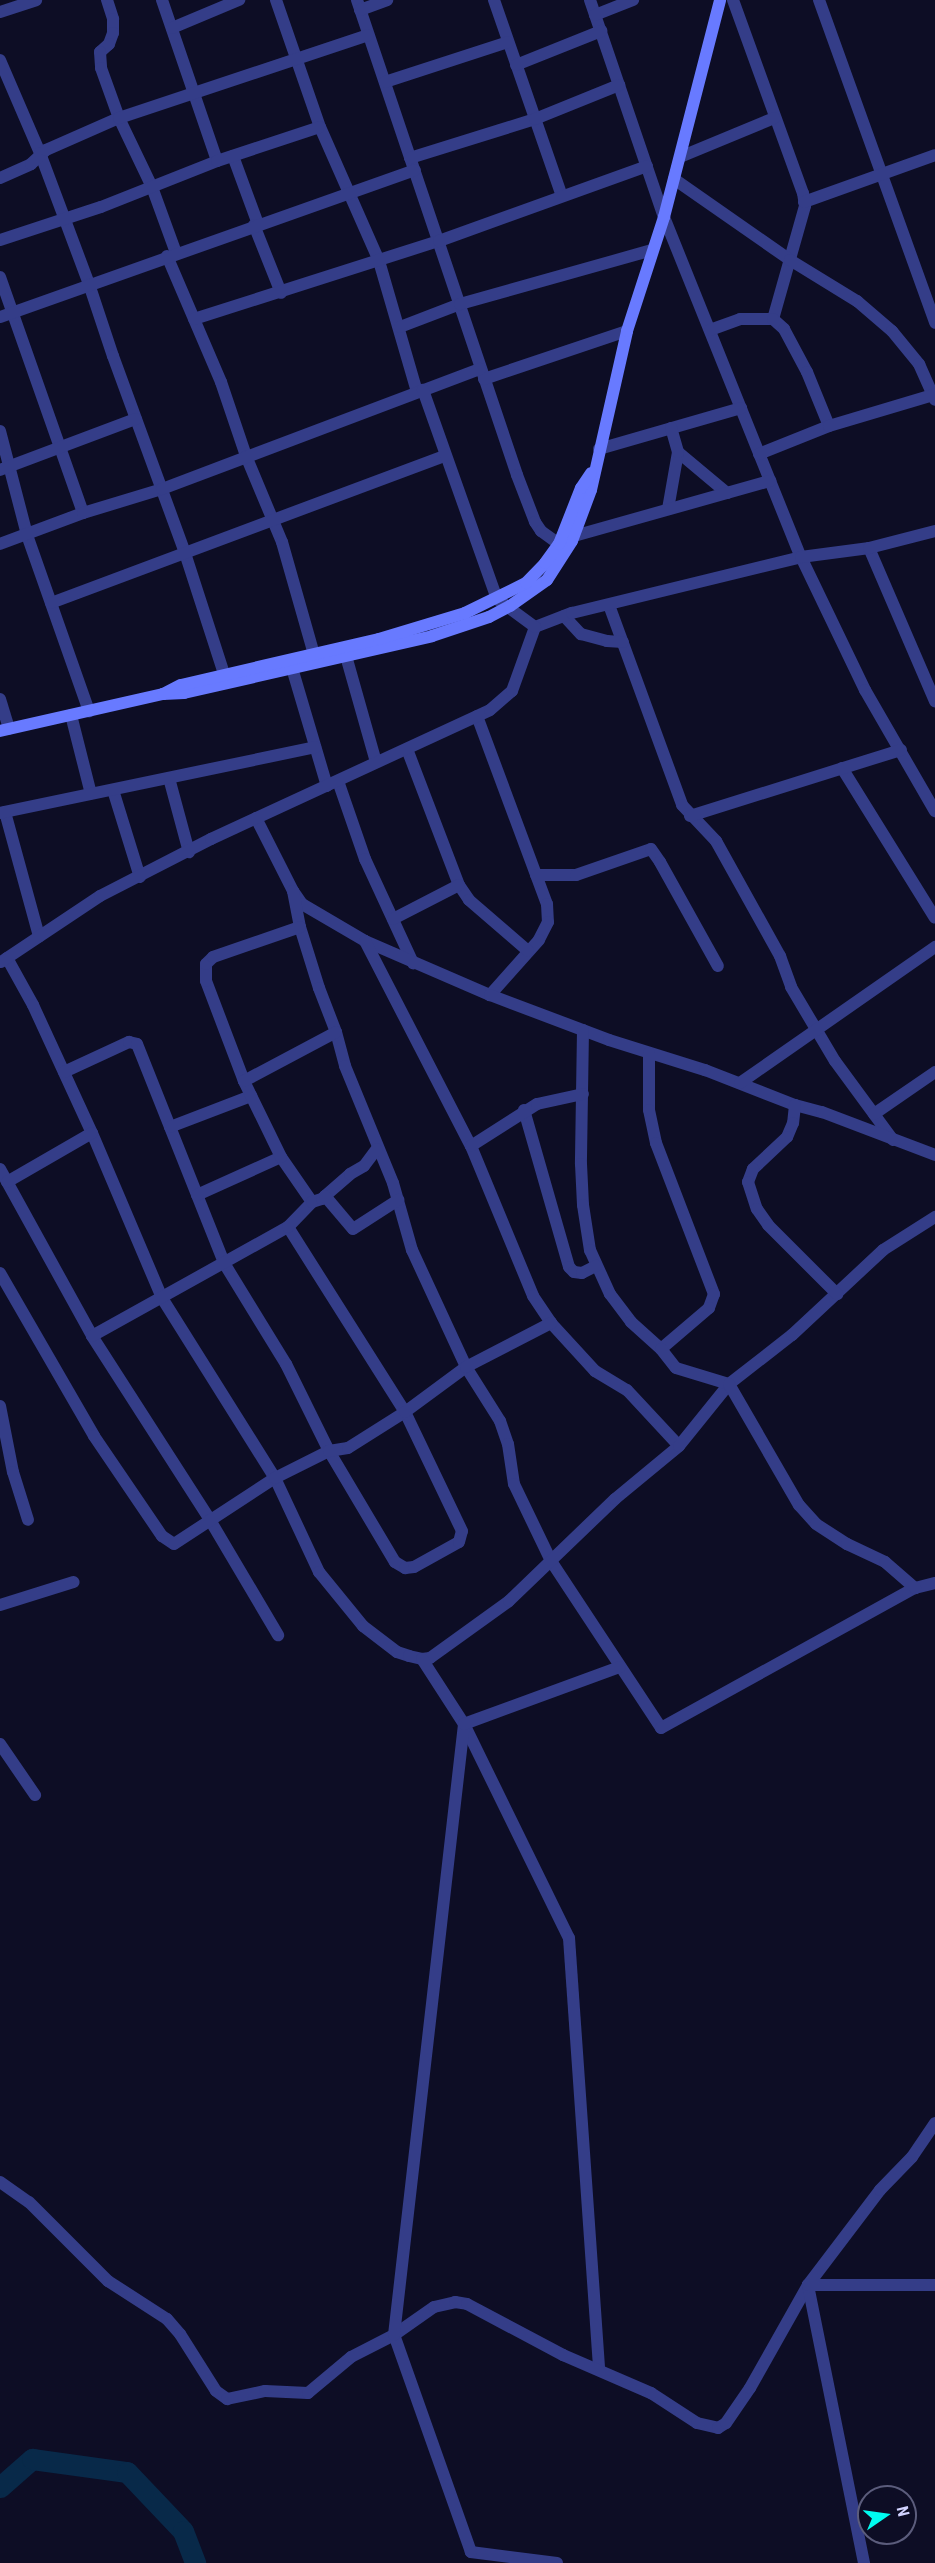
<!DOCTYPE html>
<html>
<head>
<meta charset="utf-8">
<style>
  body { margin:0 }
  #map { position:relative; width:935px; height:2563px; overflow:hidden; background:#0d0d25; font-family:"Roboto Condensed",sans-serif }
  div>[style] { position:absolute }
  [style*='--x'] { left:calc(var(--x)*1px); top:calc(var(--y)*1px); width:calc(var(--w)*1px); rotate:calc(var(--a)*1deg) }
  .river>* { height:21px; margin:-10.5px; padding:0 10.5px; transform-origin:10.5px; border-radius:10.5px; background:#082949 }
  .minor>* { height:12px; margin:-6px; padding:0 6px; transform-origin:6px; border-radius:6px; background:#343d88 }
  .secondary>* { height:12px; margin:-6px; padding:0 6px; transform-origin:6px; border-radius:6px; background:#687aff }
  span { translate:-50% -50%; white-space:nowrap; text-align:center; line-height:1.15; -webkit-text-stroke:6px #0d0d25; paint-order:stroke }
  .north { position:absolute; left:857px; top:2485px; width:60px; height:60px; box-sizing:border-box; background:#0d0d25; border:2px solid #5b5c7c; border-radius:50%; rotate:77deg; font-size:16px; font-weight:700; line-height:24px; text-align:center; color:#d1d2ff }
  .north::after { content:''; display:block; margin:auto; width:21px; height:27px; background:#00fcf0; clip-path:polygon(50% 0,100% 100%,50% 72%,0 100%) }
</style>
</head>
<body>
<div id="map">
  <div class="river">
    <div style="--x:0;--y:2487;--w:43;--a:-41.2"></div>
    <div style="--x:32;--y:2459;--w:96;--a:7.8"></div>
    <div style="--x:127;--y:2472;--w:81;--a:46.5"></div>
    <div style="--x:183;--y:2531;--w:34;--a:69"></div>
  </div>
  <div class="minor">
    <div style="--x:107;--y:0;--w:20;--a:72"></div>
    <div style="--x:113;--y:19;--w:14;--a:90"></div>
    <div style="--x:113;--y:33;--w:12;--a:110"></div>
    <div style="--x:109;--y:44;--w:12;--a:138"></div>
    <div style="--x:100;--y:52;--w:16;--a:86"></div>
    <div style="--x:101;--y:68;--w:53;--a:70.2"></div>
    <div style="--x:119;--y:118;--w:76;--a:64.4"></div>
    <div style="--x:152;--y:187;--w:70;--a:70"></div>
    <div style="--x:162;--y:0;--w:170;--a:71.1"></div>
    <div style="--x:276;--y:0;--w:134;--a:70.9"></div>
    <div style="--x:320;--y:127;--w:146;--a:66.2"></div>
    <div style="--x:379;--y:261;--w:136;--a:73.8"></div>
    <div style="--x:357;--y:0;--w:501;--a:71.38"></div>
    <div style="--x:517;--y:475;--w:50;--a:69"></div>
    <div style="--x:535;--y:522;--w:11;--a:56"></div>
    <div style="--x:541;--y:531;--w:22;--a:36"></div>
    <div style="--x:494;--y:0;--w:207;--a:70.9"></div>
    <div style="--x:590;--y:0;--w:229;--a:71.2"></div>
    <div style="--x:664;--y:217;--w:367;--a:68.1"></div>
    <div style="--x:801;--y:557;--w:148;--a:64.3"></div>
    <div style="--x:865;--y:690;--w:140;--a:60"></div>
    <div style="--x:733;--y:0;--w:205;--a:70.1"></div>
    <div style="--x:803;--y:193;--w:13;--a:81"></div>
    <div style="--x:805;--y:206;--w:117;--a:105.8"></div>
    <div style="--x:819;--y:0;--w:343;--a:70.2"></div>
    <div style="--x:360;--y:10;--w:29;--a:-20"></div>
    <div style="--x:0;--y:12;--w:38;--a:-18"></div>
    <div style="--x:595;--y:15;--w:41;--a:-21.5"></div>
    <div style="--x:172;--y:28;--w:73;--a:-22.7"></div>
    <div style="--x:0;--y:60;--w:101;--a:66.7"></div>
    <div style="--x:40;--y:153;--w:140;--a:69.5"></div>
    <div style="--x:89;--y:284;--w:76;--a:71.6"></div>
    <div style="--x:113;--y:356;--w:210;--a:69.9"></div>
    <div style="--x:185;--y:553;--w:127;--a:72.1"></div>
    <div style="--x:516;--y:65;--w:92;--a:-21.8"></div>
    <div style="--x:385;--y:82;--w:129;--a:-18"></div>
    <div style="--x:233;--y:156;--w:72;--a:69.8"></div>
    <div style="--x:680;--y:157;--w:102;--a:-22.5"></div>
    <div style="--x:410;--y:158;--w:131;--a:-17.3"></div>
    <div style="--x:535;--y:119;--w:91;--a:-22"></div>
    <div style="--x:0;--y:178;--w:34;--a:-24"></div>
    <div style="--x:31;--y:164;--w:21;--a:-43"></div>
    <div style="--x:46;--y:150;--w:80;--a:-23.7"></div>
    <div style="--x:119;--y:118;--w:262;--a:-18.4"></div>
    <div style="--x:674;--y:179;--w:141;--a:34.9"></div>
    <div style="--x:790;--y:260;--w:79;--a:31.5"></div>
    <div style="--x:857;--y:301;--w:46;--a:40.6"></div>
    <div style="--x:892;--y:331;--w:43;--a:50.7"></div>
    <div style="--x:919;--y:364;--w:39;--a:66"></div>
    <div style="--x:804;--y:202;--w:139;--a:-19.7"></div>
    <div style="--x:254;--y:225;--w:73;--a:68.3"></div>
    <div style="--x:0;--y:240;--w:106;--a:-18.1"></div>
    <div style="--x:101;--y:207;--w:125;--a:-21.6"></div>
    <div style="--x:217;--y:161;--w:108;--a:-18.3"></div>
    <div style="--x:167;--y:256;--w:137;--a:66.8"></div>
    <div style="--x:221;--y:382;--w:78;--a:71.3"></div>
    <div style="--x:246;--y:456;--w:93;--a:67.3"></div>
    <div style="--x:282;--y:542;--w:116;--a:74.1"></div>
    <div style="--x:0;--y:277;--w:250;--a:70.6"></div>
    <div style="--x:0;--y:317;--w:440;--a:-19.5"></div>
    <div style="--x:194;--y:319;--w:257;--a:-17.7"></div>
    <div style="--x:439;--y:241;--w:221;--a:-19.8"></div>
    <div style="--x:400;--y:327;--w:64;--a:-21"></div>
    <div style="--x:460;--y:304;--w:199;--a:-15.7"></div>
    <div style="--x:710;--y:330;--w:32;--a:-20"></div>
    <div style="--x:740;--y:319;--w:33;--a:0"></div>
    <div style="--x:773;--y:319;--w:15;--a:42"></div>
    <div style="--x:784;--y:329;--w:49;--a:61.9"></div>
    <div style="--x:807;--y:372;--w:58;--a:67.8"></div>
    <div style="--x:484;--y:379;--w:151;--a:-18.6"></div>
    <div style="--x:0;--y:431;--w:107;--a:75.4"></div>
    <div style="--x:27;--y:535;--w:187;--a:70.6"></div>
    <div style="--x:599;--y:449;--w:148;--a:-16.1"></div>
    <div style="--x:678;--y:452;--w:64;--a:39.9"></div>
    <div style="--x:759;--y:454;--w:75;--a:-21.8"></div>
    <div style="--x:829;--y:426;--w:109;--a:-16.6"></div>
    <div style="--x:0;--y:470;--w:145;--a:-20.6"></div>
    <div style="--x:668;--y:509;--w:58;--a:-80"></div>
    <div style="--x:678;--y:452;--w:25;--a:-106"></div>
    <div style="--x:574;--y:536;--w:204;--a:-15.7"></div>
    <div style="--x:0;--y:544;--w:89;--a:-20.5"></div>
    <div style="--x:83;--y:513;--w:83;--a:-16.9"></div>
    <div style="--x:162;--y:489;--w:340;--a:-20.7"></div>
    <div style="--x:869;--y:548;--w:167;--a:66.7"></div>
    <div style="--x:51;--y:603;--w:421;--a:-20.5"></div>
    <div style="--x:609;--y:605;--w:213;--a:69.9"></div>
    <div style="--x:682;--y:805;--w:50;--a:46.6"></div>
    <div style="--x:716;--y:841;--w:132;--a:60.9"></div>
    <div style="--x:780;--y:956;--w:33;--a:70"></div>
    <div style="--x:791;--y:987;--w:86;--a:59.3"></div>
    <div style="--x:835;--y:1061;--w:98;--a:53.7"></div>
    <div style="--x:564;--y:616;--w:25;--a:47"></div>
    <div style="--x:581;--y:634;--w:27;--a:15"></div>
    <div style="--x:607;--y:641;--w:16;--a:4"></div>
    <div style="--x:535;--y:627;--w:40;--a:-21"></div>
    <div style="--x:572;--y:613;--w:236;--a:-13.7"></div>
    <div style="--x:801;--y:557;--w:69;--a:-7.5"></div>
    <div style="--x:869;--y:548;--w:68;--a:-14.4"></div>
    <div style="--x:346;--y:656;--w:110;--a:74.2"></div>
    <div style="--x:292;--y:668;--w:123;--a:73.5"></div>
    <div style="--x:0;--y:699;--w:31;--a:73"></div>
    <div style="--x:71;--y:715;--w:81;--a:75.8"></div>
    <div style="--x:477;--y:716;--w:201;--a:69.6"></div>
    <div style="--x:547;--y:904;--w:18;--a:87"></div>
    <div style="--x:548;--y:922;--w:20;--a:117"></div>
    <div style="--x:539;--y:940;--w:74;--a:131.7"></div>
    <div style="--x:407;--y:749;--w:146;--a:69.1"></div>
    <div style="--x:459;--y:885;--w:18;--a:56"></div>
    <div style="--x:469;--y:900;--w:78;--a:40.8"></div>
    <div style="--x:842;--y:768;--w:176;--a:58.2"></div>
    <div style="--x:169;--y:778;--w:77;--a:74.9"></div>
    <div style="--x:338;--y:781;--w:83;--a:70.9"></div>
    <div style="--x:365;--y:859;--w:115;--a:65.2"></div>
    <div style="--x:113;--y:790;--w:91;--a:72.8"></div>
    <div style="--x:5;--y:812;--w:129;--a:74.7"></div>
    <div style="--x:0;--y:813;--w:322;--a:-11.8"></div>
    <div style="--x:690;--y:816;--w:221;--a:-17.4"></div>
    <div style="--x:256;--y:818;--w:82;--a:63.1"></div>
    <div style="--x:293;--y:891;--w:16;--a:55"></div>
    <div style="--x:302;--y:904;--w:73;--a:30.4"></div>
    <div style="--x:365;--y:941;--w:136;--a:23.4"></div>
    <div style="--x:490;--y:995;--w:127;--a:20.7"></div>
    <div style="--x:609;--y:1040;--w:101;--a:17.4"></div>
    <div style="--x:705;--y:1070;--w:97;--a:21.3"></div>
    <div style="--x:795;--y:1105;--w:28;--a:15"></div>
    <div style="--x:822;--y:1112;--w:121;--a:20.8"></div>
    <div style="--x:536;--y:875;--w:40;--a:0"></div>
    <div style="--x:576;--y:875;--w:79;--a:-19.1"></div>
    <div style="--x:651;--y:849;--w:16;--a:55"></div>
    <div style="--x:660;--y:862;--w:119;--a:60.9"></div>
    <div style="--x:293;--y:891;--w:37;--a:79"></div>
    <div style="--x:300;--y:927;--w:64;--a:72.7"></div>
    <div style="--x:319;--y:988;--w:47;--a:68.9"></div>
    <div style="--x:336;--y:1032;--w:35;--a:75"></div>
    <div style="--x:345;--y:1066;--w:126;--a:67.7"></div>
    <div style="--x:393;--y:1183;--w:70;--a:74.2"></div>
    <div style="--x:412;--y:1250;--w:129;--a:65.2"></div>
    <div style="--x:466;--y:1367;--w:64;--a:57.8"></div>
    <div style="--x:500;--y:1421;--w:24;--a:71"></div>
    <div style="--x:508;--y:1444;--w:40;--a:81.5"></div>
    <div style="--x:514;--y:1484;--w:85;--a:64.3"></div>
    <div style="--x:551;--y:1561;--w:200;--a:56.6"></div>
    <div style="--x:661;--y:1728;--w:290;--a:-28.9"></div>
    <div style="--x:915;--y:1588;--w:21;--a:-14"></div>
    <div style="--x:393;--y:919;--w:74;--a:-27.3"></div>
    <div style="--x:365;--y:941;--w:231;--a:62.7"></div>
    <div style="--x:471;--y:1146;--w:162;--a:67.5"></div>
    <div style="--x:533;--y:1296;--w:32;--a:56"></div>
    <div style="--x:551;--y:1323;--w:65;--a:47.5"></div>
    <div style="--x:595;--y:1371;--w:37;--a:31"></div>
    <div style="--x:627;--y:1390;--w:76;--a:47.1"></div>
    <div style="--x:7;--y:958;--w:54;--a:61"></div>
    <div style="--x:33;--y:1005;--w:141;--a:65.3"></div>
    <div style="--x:92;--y:1133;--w:179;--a:67"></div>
    <div style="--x:162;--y:1298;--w:213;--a:57.9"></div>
    <div style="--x:275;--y:1478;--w:104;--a:64.9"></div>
    <div style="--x:319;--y:1572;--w:70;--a:50.8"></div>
    <div style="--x:363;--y:1626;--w:43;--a:37.4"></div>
    <div style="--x:397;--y:1652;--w:13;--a:18"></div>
    <div style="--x:409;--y:1656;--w:13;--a:13"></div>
    <div style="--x:422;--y:1659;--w:8;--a:-7"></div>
    <div style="--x:430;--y:1658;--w:97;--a:-35.8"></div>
    <div style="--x:509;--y:1601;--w:147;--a:-43.9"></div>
    <div style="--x:615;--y:1499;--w:83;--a:-39.6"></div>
    <div style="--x:679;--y:1446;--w:80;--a:-51.1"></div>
    <div style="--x:729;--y:1384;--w:80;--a:-37.9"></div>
    <div style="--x:792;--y:1335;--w:125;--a:-43"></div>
    <div style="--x:883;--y:1250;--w:62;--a:-32.4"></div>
    <div style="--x:1;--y:962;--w:119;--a:-33.7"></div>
    <div style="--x:100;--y:896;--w:125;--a:-27.2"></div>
    <div style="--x:211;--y:839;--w:307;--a:-24.8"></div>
    <div style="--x:490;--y:710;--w:29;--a:-41"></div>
    <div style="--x:512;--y:691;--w:68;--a:-70.2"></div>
    <div style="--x:535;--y:627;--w:47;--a:-143.6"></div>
    <div style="--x:497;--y:599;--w:222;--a:-109.5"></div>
    <div style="--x:583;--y:1030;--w:134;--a:90.9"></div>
    <div style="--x:581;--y:1164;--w:41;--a:87.2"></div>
    <div style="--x:583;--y:1205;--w:46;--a:81.2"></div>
    <div style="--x:590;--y:1250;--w:48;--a:65.6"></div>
    <div style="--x:610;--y:1294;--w:35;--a:53"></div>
    <div style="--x:631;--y:1322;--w:40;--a:42"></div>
    <div style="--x:649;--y:1053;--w:57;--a:90"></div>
    <div style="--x:649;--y:1110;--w:34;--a:78"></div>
    <div style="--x:656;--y:1143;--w:162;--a:69"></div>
    <div style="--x:714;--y:1294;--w:15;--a:110"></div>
    <div style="--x:709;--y:1308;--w:63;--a:139.5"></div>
    <div style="--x:661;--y:1349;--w:24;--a:52"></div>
    <div style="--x:676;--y:1368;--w:55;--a:16.8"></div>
    <div style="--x:729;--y:1384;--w:140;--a:60"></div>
    <div style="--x:799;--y:1505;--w:25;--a:48"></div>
    <div style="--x:816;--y:1524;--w:37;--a:33"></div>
    <div style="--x:847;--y:1544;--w:42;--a:25.3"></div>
    <div style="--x:885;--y:1562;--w:40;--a:41"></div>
    <div style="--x:64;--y:1072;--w:72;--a:-24.8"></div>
    <div style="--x:129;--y:1042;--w:8;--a:14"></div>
    <div style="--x:137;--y:1044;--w:236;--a:68.3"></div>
    <div style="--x:224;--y:1263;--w:119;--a:58.5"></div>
    <div style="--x:286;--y:1364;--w:97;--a:63.7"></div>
    <div style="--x:329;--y:1451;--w:129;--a:59.3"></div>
    <div style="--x:395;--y:1562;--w:12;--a:31"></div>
    <div style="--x:405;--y:1568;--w:9;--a:-6"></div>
    <div style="--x:414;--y:1567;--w:51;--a:-29.1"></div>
    <div style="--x:459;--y:1542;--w:11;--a:-75"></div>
    <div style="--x:462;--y:1531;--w:132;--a:-115.6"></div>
    <div style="--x:405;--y:1412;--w:219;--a:-122.3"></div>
    <div style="--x:244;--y:1081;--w:107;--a:-110.8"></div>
    <div style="--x:206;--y:981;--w:17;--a:-90"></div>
    <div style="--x:206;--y:964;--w:10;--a:-45"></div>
    <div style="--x:213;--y:957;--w:92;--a:-19"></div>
    <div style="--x:740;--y:1083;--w:238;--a:-34.9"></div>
    <div style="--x:795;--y:1105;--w:18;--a:96"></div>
    <div style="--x:793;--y:1123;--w:15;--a:113"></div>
    <div style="--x:787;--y:1137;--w:47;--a:136.7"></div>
    <div style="--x:753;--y:1169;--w:14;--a:111"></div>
    <div style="--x:748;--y:1182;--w:28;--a:72"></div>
    <div style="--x:757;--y:1209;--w:19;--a:55"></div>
    <div style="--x:768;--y:1225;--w:98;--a:45"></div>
    <div style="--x:524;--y:1110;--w:163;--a:74"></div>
    <div style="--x:569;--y:1267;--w:7;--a:45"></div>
    <div style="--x:574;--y:1272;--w:8;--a:7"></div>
    <div style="--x:582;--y:1273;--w:16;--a:-27"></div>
    <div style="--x:874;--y:1114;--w:74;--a:-34.5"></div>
    <div style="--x:170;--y:1127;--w:87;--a:-20.9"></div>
    <div style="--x:471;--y:1146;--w:78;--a:-32.5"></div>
    <div style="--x:537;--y:1104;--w:47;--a:-12.3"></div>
    <div style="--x:0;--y:1169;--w:191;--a:61.1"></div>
    <div style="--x:92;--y:1336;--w:219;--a:57.3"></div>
    <div style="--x:210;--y:1520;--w:134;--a:59.4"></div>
    <div style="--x:7;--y:1182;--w:98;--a:-30"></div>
    <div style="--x:197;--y:1195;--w:92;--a:-24.3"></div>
    <div style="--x:325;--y:1196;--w:33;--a:-41"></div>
    <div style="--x:350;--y:1174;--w:16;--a:-30"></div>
    <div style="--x:364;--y:1166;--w:21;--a:-53"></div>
    <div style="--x:312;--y:1202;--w:55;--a:-124.6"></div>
    <div style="--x:281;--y:1157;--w:85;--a:-116"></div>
    <div style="--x:244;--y:1081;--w:104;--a:-28"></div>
    <div style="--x:0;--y:1273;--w:188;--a:60"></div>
    <div style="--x:94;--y:1436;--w:121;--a:55.8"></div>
    <div style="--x:162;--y:1536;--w:14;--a:34"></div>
    <div style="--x:174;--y:1544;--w:121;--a:-33.2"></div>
    <div style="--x:275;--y:1478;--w:60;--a:-26.6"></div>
    <div style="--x:329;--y:1451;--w:19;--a:-9"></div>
    <div style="--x:348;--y:1448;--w:67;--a:-32.3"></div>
    <div style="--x:405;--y:1412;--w:76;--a:-36.4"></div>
    <div style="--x:466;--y:1367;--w:96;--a:-27.4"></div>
    <div style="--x:92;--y:1336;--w:224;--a:-29.1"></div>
    <div style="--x:288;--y:1227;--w:35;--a:-46"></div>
    <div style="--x:312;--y:1202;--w:10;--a:-17"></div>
    <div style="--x:322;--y:1199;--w:4;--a:-45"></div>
    <div style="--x:325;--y:1196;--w:43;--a:49.7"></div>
    <div style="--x:353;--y:1229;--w:54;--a:-32.8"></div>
    <div style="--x:0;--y:1406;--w:67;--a:78.9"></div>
    <div style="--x:13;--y:1472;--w:50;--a:72.6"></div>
    <div style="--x:0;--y:1605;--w:77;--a:-17.3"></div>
    <div style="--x:422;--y:1659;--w:77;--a:57.1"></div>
    <div style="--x:464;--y:1724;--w:238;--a:63.9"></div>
    <div style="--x:569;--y:1938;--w:433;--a:86"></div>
    <div style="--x:0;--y:1744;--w:62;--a:55.5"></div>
    <div style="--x:0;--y:2182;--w:35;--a:35"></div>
    <div style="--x:29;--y:2202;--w:112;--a:45"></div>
    <div style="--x:108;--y:2281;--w:70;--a:32.8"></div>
    <div style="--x:167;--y:2319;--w:20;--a:49"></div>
    <div style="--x:180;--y:2334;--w:67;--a:57.7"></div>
    <div style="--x:216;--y:2391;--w:14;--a:36"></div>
    <div style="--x:227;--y:2399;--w:39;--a:-12"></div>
    <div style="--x:265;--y:2391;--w:43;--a:2.7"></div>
    <div style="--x:308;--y:2393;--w:56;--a:-39.9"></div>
    <div style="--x:351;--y:2357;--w:48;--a:-27.1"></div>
    <div style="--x:394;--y:2335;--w:49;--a:-35"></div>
    <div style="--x:434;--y:2307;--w:22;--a:-13"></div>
    <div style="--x:455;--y:2302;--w:12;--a:9"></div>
    <div style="--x:467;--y:2304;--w:109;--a:28"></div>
    <div style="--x:563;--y:2355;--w:96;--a:23.4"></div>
    <div style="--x:651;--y:2393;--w:55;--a:33.1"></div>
    <div style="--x:697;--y:2423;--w:22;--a:13"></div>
    <div style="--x:718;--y:2428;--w:9;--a:-32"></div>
    <div style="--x:726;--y:2423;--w:42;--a:-55.6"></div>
    <div style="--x:750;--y:2388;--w:118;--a:-60.6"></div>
    <div style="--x:808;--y:2285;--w:119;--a:-52.8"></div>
    <div style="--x:880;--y:2190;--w:46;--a:-45.9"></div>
    <div style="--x:912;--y:2157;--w:41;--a:-55.9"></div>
    <div style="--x:557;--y:2563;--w:87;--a:-172.7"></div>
    <div style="--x:471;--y:2552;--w:230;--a:-109.5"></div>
    <div style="--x:394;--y:2335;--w:615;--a:-83.46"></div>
    <div style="--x:464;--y:1724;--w:166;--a:-20.1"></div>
    <div style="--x:864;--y:2563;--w:284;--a:-101.4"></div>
    <div style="--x:808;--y:2285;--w:127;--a:0"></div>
  </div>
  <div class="secondary">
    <div style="--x:163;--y:694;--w:21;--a:-3"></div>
    <div style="--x:184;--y:693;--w:254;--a:-12.9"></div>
    <div style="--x:432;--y:636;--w:60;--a:-18.4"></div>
    <div style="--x:489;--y:617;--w:24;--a:-28"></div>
    <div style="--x:510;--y:606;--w:45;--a:-35.1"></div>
    <div style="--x:547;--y:580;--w:46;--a:-57.3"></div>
    <div style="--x:572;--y:541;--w:54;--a:-69.6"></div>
    <div style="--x:591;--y:490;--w:163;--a:-77.2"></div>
    <div style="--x:627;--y:331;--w:120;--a:-72"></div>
    <div style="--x:664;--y:217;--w:224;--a:-75.5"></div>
    <div style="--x:0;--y:731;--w:167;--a:-12.8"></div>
    <div style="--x:163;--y:694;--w:20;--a:-27"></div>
    <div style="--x:181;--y:685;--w:203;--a:-13.1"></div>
    <div style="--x:379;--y:639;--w:90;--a:-16.8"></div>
    <div style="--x:465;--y:613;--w:68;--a:-26.2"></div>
    <div style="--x:526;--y:583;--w:28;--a:-46"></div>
    <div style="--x:545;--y:563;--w:24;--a:-54"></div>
    <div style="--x:559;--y:544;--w:60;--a:-68.6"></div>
    <div style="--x:581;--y:488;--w:18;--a:-56"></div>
  </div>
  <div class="north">N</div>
</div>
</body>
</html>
